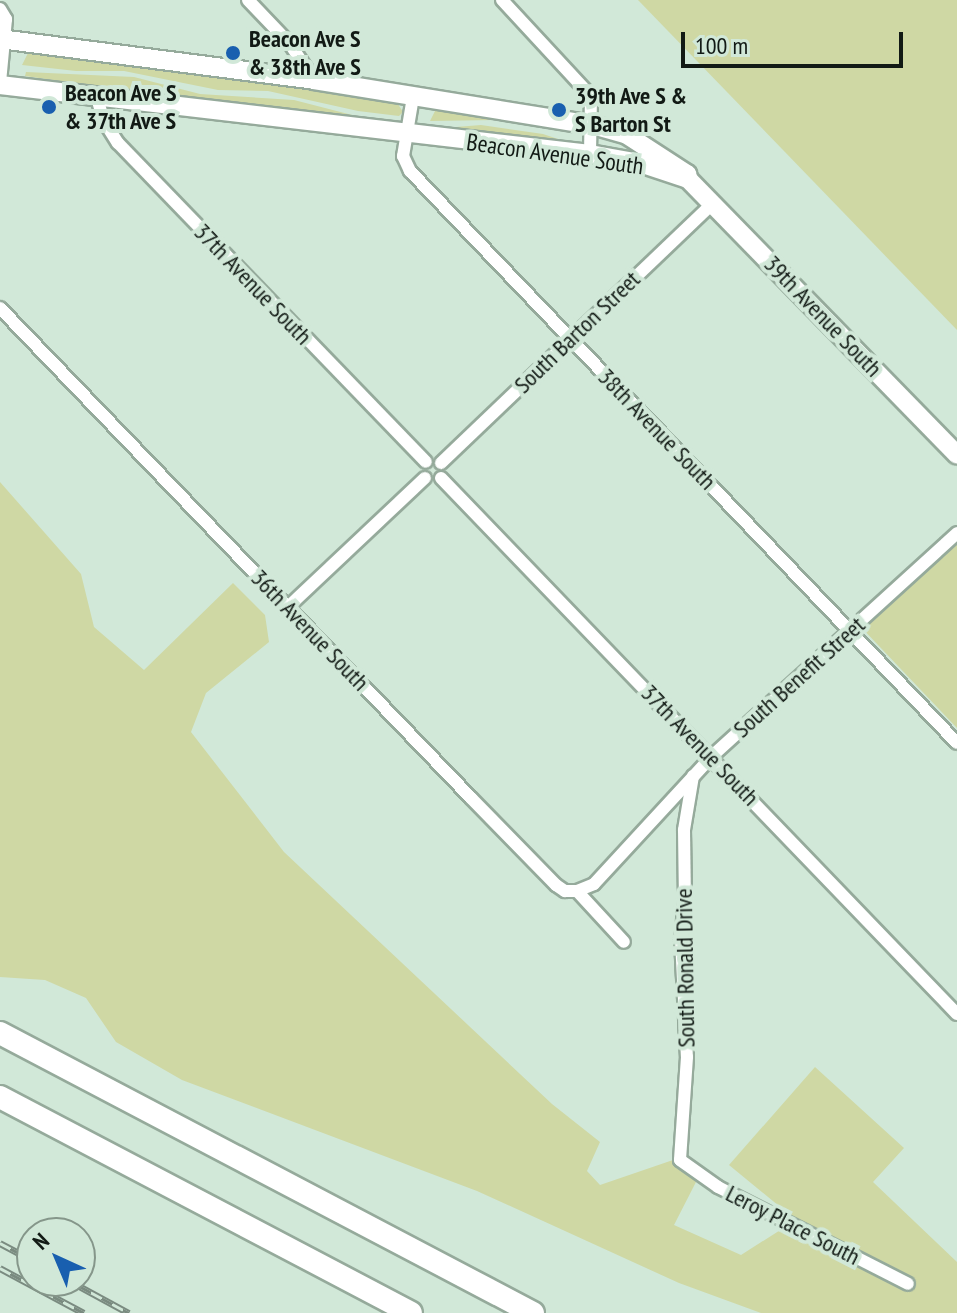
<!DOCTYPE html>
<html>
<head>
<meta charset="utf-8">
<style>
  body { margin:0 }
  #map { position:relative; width:957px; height:1313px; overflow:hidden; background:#d1e8d8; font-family:"PT Sans Narrow",sans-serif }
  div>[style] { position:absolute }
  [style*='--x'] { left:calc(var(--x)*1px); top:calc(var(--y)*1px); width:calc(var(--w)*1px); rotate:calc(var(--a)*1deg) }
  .green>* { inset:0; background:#cfd8a4 }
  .roads { filter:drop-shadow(2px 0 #95aa9b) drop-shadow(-2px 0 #95aa9b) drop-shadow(0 2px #95aa9b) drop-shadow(0 -2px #95aa9b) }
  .street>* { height:12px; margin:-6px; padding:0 6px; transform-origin:6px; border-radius:6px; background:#fff }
  .secondary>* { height:18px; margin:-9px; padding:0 9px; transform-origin:9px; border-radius:9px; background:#fff }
  .highway>* { height:22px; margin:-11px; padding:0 11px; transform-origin:11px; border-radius:11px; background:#fff }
  .rail>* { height:7px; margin-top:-3.5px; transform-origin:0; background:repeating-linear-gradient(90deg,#d1e8d8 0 12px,#7a8b80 0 24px); box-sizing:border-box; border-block:2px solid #7a8b80 }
  .dots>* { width:22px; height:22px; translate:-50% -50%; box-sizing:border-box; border:4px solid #d1e8d8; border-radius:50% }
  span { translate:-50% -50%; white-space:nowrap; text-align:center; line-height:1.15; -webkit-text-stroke:8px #d1e8d8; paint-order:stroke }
  .poi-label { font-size:24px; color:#121a15; font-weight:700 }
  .left { translate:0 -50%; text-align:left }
  .street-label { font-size:24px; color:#121a15 }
  .north { position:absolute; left:16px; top:1217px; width:80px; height:80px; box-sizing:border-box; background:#d1e8d8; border:2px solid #85968a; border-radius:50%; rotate:316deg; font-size:22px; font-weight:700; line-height:32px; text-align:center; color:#121a15 }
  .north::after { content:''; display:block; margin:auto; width:28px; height:36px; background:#195faf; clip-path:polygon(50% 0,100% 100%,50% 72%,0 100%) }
  .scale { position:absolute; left:681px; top:32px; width:222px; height:36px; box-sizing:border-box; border:4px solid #121a15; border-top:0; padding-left:10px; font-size:24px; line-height:28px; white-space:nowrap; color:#121a15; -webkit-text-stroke:6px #d1e8d8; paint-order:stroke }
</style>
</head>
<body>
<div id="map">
  <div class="green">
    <div style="clip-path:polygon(638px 0,957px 0,957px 330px)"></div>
    <div style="clip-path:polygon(29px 51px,396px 101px,403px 112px,399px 116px,358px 111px,268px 91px,218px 90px,124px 71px,76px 71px,22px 65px)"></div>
    <div style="clip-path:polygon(26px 72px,134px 77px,200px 94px,294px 100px,356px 116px,399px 123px,178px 98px,25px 76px)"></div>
    <div style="clip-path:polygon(437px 107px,569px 128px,569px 132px,495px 120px,430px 121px)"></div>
    <div style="clip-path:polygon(481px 125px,543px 134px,567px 142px,564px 146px,444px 128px)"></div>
    <div style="clip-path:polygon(0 482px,81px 574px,94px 627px,144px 670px,233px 583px,265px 615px,269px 642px,206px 693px,191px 732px,284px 852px,552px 1104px,600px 1142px,587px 1171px,600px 1185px,673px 1160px,696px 1182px,674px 1225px,741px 1255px,796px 1220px,729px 1165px,815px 1067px,904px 1148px,873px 1182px,957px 1262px,957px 1313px,761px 1313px,679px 1283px,477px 1191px,182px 1080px,116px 1042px,86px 998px,45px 980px,0 977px)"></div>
    <div style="clip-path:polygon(957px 537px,957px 728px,859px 625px)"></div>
  </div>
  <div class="roads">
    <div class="street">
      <div style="--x:248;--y:0;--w:61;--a:46.3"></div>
      <div style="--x:290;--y:44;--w:43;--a:56.3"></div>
      <div style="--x:502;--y:0;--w:131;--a:47.2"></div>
      <div style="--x:591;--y:96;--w:58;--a:91"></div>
      <div style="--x:0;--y:9;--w:12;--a:59"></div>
      <div style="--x:6;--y:19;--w:63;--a:95.4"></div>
      <div style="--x:96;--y:95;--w:27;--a:73"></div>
      <div style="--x:104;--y:121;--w:26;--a:58"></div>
      <div style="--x:118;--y:143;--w:443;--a:46"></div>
      <div style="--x:413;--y:97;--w:60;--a:99.6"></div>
      <div style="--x:403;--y:156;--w:17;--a:65"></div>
      <div style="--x:410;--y:171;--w:791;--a:46.28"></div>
      <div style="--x:0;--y:308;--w:680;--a:46.13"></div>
      <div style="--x:471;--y:798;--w:122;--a:45.7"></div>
      <div style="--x:556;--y:885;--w:11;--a:34"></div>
      <div style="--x:565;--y:891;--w:12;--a:0"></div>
      <div style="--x:577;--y:891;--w:69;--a:47.3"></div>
      <div style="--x:441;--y:463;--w:376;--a:-43.7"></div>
      <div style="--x:441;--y:478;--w:744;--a:46.09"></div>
      <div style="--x:288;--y:607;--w:188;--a:-43.3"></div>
      <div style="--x:693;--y:776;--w:55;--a:99.5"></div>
      <div style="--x:684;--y:830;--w:71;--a:89.2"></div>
      <div style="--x:685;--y:901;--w:39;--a:96"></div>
      <div style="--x:681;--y:940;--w:117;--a:87.1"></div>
      <div style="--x:687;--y:1057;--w:103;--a:93.9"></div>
      <div style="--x:680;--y:1160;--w:47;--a:35.4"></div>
      <div style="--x:718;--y:1187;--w:213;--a:27"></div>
      <div style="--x:577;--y:891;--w:18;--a:-22"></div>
      <div style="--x:594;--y:884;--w:173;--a:-47.3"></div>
      <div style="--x:711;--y:757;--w:333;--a:-42.3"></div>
    </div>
    <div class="secondary">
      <div style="--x:0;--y:39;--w:317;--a:7.4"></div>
      <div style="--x:314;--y:80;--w:283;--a:9.2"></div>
      <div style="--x:593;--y:125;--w:35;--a:16"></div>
      <div style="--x:627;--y:135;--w:72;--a:33"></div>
      <div style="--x:687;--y:174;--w:5;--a:79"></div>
      <div style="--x:688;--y:179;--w:385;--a:45.7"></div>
      <div style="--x:0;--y:85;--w:594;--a:6.67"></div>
      <div style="--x:590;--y:154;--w:51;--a:10.2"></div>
      <div style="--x:640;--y:163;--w:51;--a:18.4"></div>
    </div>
    <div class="highway">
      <div style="--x:0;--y:1033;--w:602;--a:27.71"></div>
      <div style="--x:0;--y:1097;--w:464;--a:27.7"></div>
    </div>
  </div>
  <div class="rail">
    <div style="--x:0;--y:1243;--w:36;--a:28"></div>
    <div style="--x:0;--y:1268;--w:95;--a:28.2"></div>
    <div style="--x:70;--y:1281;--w:67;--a:28.5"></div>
  </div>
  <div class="dots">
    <div style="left:233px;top:53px;background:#195faf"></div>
    <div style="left:49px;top:107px;background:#195faf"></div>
    <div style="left:559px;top:110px;background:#195faf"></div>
  </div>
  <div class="poi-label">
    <span class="left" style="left:249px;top:53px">Beacon Ave S<br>&amp; 38th Ave S</span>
    <span class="left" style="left:65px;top:107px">Beacon Ave S<br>&amp; 37th Ave S</span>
    <span class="left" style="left:575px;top:110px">39th Ave S &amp;<br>S Barton St</span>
  </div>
  <div class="street-label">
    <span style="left:555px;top:154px;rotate:8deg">Beacon Avenue South</span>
    <span style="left:253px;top:284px;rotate:46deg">37th Avenue South</span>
    <span style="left:823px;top:316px;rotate:46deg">39th Avenue South</span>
    <span style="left:577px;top:332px;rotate:-44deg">South Barton Street</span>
    <span style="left:657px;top:429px;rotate:46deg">38th Avenue South</span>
    <span style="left:310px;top:630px;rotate:46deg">36th Avenue South</span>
    <span style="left:799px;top:677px;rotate:-42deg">South Benefit Street</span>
    <span style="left:700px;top:745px;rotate:46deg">37th Avenue South</span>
    <span style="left:685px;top:968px;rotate:-91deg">South Ronald Drive</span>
    <span style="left:793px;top:1225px;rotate:27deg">Leroy Place South</span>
  </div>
  <div class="north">N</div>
  <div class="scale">100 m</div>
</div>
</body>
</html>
